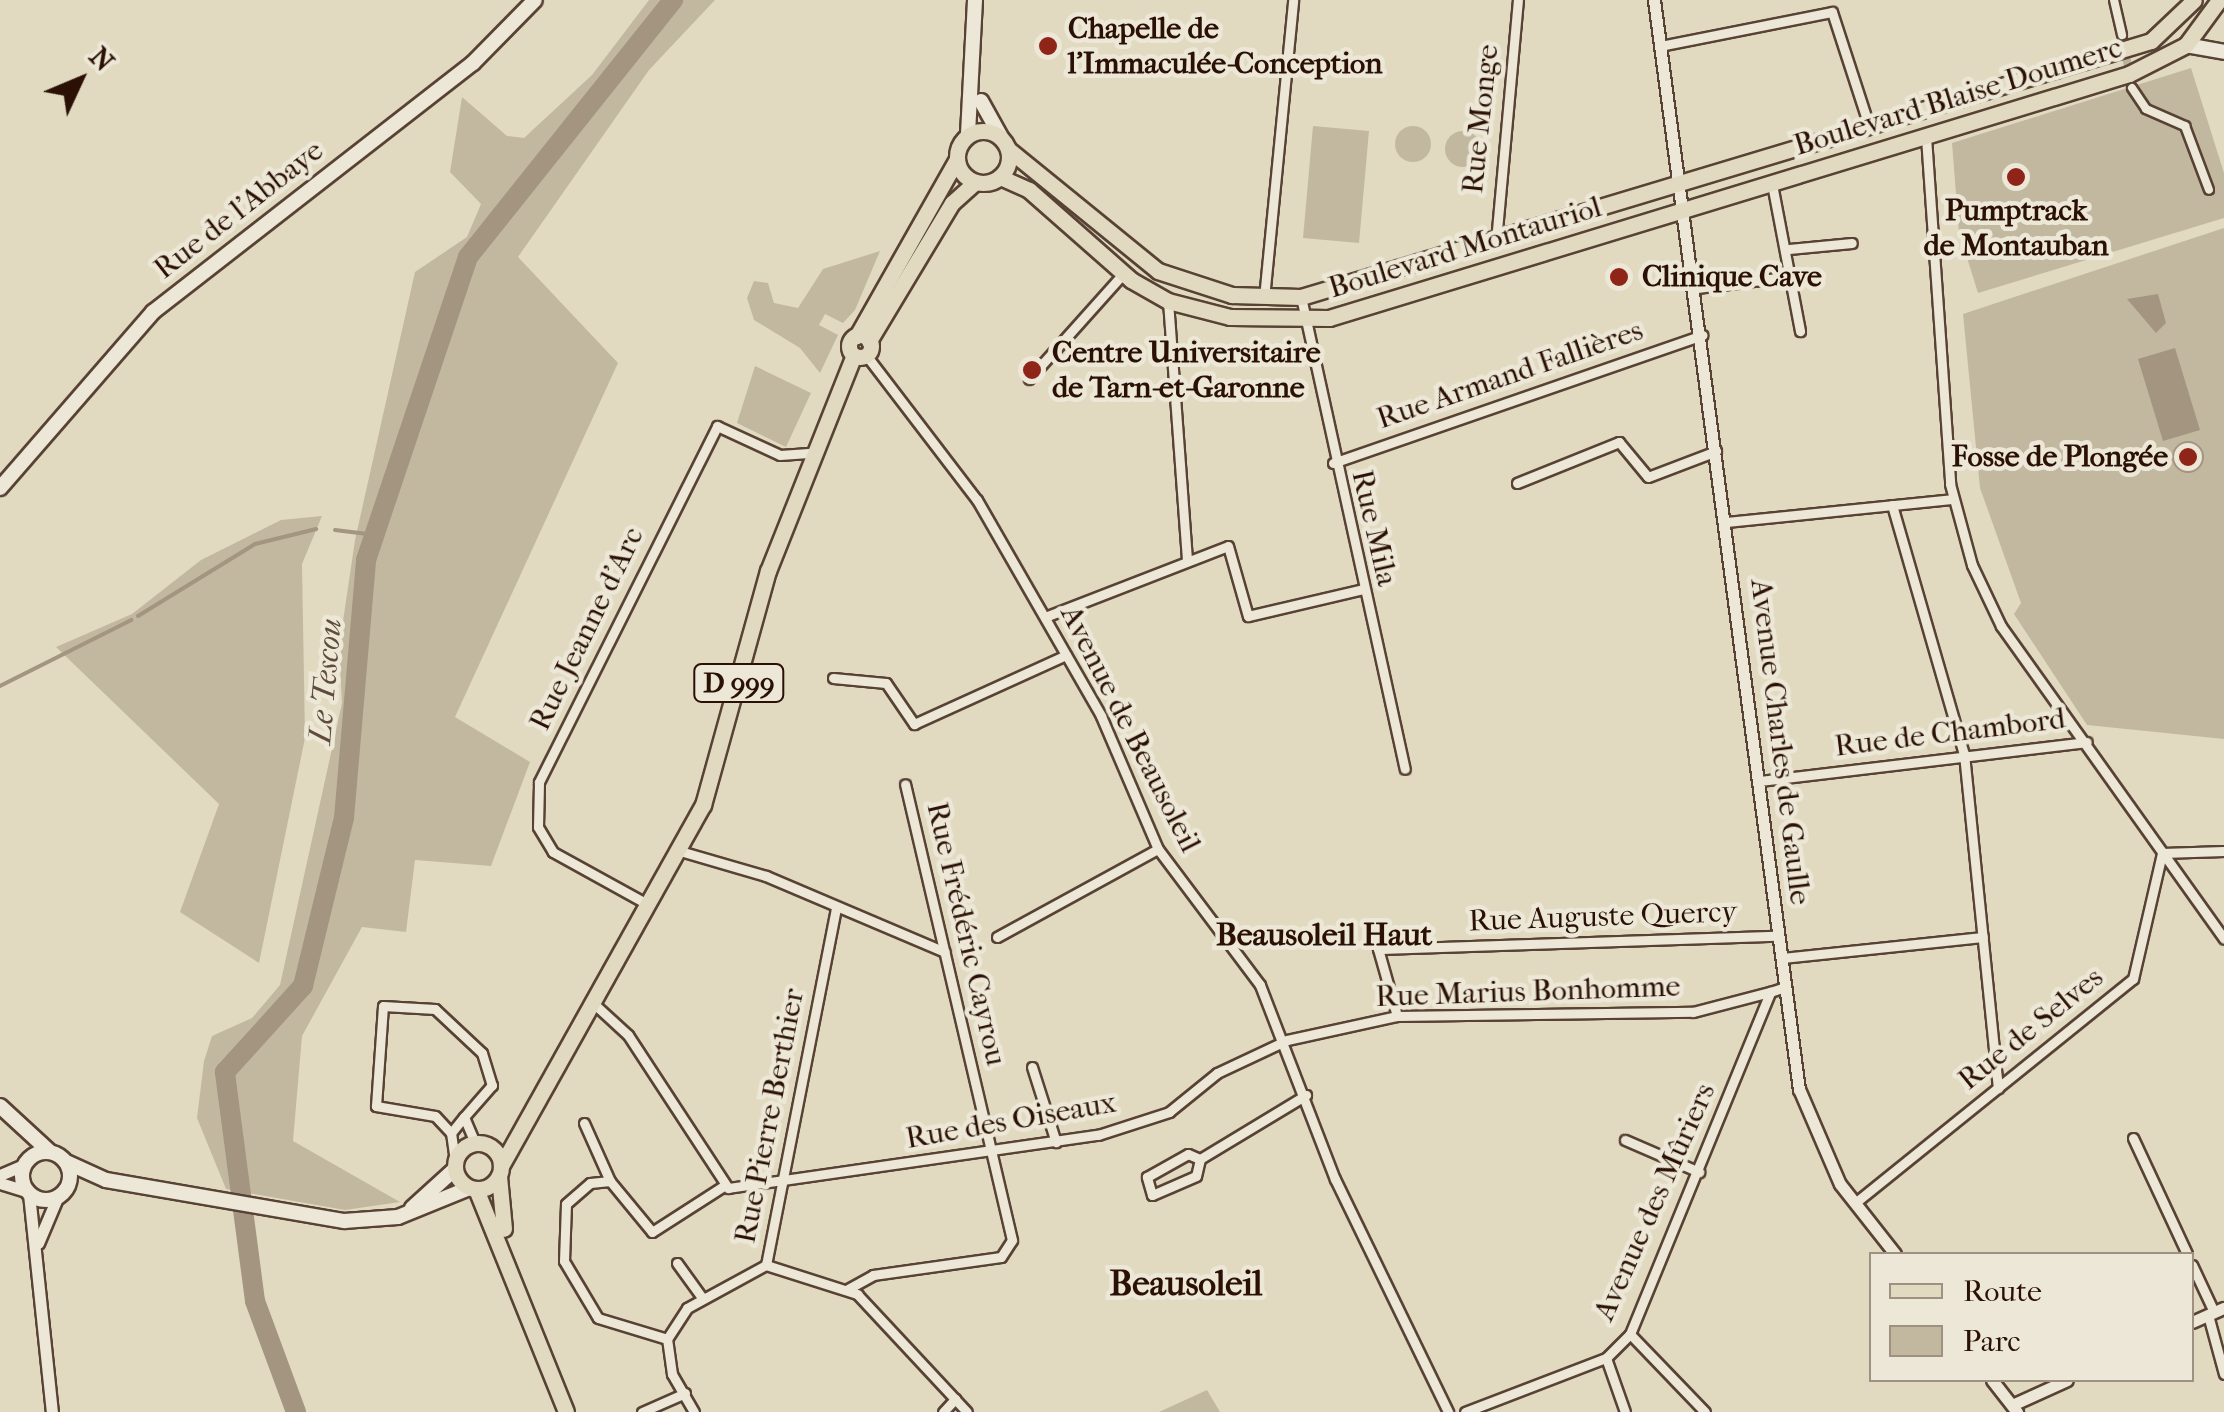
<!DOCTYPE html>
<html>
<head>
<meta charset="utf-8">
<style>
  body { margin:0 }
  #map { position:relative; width:2224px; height:1412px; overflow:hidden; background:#e1dac0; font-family:"IM FELL French Canon",serif }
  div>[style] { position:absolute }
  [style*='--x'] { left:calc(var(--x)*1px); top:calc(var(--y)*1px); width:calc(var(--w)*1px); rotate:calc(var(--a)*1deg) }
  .green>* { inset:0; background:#c2b8a0 }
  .round { border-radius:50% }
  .water>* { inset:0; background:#a39580 }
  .stream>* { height:4px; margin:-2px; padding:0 2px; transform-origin:2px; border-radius:2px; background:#a39580 }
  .river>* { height:20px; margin:-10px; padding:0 10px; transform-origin:10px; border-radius:10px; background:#a39580 }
  .pedestrian-tunnel>* { height:8px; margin-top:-4px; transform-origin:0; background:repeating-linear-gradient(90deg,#bcb29b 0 8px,transparent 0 12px) }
  .roads { filter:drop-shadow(2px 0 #584234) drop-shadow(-2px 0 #584234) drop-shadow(0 2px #584234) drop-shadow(0 -2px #584234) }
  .pedestrian>* { height:8px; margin:-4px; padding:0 4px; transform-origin:4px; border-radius:4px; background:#ece7d6 }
  .minor>* { height:9px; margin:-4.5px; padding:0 4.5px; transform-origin:4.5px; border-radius:4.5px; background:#ece7d6 }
  .tertiary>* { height:11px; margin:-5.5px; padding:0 5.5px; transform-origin:5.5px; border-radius:5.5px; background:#ece7d6 }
  .secondary>* { height:14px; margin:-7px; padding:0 7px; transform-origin:7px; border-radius:7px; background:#ece7d6 }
  .secondary>.ring { margin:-7px; padding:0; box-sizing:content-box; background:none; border:14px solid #ece7d6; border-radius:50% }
  .primary>* { height:15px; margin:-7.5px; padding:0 7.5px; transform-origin:7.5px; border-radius:7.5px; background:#e1dac0 }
  .primary>.ring { margin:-7.5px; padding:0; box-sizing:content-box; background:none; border:15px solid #e1dac0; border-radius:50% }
  .dots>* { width:28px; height:28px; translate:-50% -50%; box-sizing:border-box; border:5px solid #ece7d6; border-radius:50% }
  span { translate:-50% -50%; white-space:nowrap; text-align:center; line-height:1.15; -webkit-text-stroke:9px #ece7d6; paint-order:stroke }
  .shield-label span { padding:2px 8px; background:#ece7d6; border:2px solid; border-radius:8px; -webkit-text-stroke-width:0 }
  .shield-label { font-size:28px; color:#2a1005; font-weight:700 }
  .poi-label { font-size:30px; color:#2a1005; font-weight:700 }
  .left { translate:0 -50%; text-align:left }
  .right { translate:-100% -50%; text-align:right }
  .street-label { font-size:30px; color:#2a1005 }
  .water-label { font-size:32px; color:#604c3c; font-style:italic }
  .neighbourhood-label { font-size:32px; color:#2a1005; font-weight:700 }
  .quarter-label { font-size:35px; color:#2a1005; font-weight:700 }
  .legend { position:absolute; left:1869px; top:1252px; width:325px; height:130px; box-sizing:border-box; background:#ece7d6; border:2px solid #9e9182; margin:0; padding:12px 18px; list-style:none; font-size:30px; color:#2a1005 }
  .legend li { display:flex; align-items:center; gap:20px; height:50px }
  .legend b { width:50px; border:2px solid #9e9182 }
  .north { position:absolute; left:30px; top:30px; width:100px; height:100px; -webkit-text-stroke:8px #ece7d6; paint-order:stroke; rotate:46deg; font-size:28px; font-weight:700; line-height:40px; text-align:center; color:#2a1005 }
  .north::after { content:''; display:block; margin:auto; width:35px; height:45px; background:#2a1005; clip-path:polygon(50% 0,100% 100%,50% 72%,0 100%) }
</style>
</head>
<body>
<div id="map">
  <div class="green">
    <div style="clip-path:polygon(649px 0,715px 0,649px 70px,518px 257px,618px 363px,455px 717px,530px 762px,491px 866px,415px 860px,406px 932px,362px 927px,302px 1036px,293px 1141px,400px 1202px,345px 1210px,226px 1189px,197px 1118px,204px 1061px,212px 1036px,252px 1018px,280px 985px,342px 703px,339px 648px,355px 540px,415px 272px,467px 237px,481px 204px,450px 172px,462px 97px,507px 136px,524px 138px,592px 75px)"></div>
    <div style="clip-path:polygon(2191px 68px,2224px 173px,2224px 218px,1978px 293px,1959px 232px,1952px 143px)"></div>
    <div class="round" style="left:1395px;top:126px;width:36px;height:36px"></div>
    <div style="clip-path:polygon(1313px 126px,1369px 131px,1359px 243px,1303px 238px)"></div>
    <div class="round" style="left:1445px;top:131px;width:36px;height:36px"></div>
    <div style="clip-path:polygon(2224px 228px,2224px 739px,2087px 725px,2014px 614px,2021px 603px,1980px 488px,1963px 314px)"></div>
    <div style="clip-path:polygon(880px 251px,855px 310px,843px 323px,825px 314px,819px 325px,838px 335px,820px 373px,800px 348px,754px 320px,747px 298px,754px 281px,768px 283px,774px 303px,798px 308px,823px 269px)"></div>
    <div style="clip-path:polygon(755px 366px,811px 393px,786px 447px,737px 423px)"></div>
    <div style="clip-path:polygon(322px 516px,302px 564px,305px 738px,259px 963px,180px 912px,219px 804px,56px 647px,132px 614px,201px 560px,281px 520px)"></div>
    <div style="clip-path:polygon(1207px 1390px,1220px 1412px,1159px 1412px)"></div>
  </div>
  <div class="water">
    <div style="clip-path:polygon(2158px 294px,2166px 323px,2156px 333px,2127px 299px)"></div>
    <div style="clip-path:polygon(2175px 348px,2200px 430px,2163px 441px,2138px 359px)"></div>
    <div class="round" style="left:2172px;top:441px;width:32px;height:32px"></div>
  </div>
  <div class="stream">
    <div style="--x:335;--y:530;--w:41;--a:7"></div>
    <div style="--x:138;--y:616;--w:137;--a:-31.6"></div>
    <div style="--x:255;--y:544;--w:63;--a:-13.8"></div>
    <div style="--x:0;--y:686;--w:147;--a:-26.7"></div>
  </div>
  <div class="river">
    <div style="--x:296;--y:1412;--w:118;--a:-110.3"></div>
    <div style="--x:255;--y:1301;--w:231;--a:-97.5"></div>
    <div style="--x:225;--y:1072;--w:116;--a:-47.8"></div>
    <div style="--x:303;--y:986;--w:173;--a:-76.3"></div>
    <div style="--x:344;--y:818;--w:259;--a:-85.1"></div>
    <div style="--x:366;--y:560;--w:320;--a:-71.4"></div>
    <div style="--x:468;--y:257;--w:329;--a:-51.4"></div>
  </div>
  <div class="pedestrian-tunnel">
    <div style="--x:2122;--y:35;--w:54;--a:79.3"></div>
  </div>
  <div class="roads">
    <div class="pedestrian">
      <div style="--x:2114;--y:0;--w:36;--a:77"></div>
      <div style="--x:2132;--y:88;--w:25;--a:56"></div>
      <div style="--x:2146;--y:109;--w:43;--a:23.6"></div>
      <div style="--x:2185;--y:126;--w:68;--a:69.4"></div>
    </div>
    <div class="minor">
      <div style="--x:1660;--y:46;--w:175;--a:-11.2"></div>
      <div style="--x:1832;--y:12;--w:120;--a:72"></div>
      <div style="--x:1926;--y:137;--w:348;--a:86"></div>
      <div style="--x:1950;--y:484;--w:84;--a:74.8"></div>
      <div style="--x:1972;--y:565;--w:68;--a:64.6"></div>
      <div style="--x:2001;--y:626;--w:384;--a:54.5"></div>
      <div style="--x:1772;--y:184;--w:150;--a:79.2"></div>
      <div style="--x:1496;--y:241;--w:242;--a:-84.8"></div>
      <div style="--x:1789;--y:249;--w:63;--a:-5.4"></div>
      <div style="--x:1697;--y:288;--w:97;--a:-7.1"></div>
      <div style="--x:1301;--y:297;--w:483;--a:77.6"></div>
      <div style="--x:1264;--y:298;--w:299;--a:-84.4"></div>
      <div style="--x:1168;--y:301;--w:259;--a:85.8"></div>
      <div style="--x:866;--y:355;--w:183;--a:52.6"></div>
      <div style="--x:977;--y:500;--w:249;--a:60.1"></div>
      <div style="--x:1101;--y:716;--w:145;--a:66.8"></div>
      <div style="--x:1158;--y:849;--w:170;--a:53.1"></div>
      <div style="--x:1260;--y:985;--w:208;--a:68.9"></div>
      <div style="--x:1335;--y:1179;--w:259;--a:64.1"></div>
      <div style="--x:1029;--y:379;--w:141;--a:-48.2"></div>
      <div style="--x:1333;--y:463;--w:391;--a:-19.1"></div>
      <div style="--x:1517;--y:483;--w:110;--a:-21.9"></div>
      <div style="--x:1619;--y:442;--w:45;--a:50.4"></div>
      <div style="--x:1648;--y:477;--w:73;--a:-20.9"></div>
      <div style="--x:1892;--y:505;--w:259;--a:73.9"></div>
      <div style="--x:1964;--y:754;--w:336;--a:84.2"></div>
      <div style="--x:1726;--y:522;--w:227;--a:-5.8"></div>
      <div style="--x:1045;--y:617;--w:196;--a:-21.2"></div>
      <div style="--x:1228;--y:546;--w:73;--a:74.1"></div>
      <div style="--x:1248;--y:616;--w:118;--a:-13.2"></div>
      <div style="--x:833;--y:678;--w:53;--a:5.4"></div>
      <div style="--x:886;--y:683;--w:50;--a:55.7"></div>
      <div style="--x:914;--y:724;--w:167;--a:-24.4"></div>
      <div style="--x:1760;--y:781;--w:329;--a:-6.8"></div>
      <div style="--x:680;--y:851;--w:90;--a:16.2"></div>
      <div style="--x:766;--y:876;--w:194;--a:23"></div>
      <div style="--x:649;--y:905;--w:110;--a:-151.1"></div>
      <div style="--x:553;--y:852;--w:29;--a:-121"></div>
      <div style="--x:538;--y:827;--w:45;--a:-88.7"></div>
      <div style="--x:539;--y:782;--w:398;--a:-63.4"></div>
      <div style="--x:717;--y:426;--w:69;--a:24.7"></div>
      <div style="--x:780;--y:455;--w:32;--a:-4"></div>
      <div style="--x:997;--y:937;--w:183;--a:-28.7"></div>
      <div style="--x:1782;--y:958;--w:202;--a:-6"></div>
      <div style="--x:592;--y:1002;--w:49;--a:42.5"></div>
      <div style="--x:628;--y:1035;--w:183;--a:56.8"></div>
      <div style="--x:728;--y:1188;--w:374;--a:-8.2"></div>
      <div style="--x:1098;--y:1135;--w:75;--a:-17.9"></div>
      <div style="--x:1169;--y:1112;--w:62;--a:-39.1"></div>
      <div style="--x:1217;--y:1073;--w:77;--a:-25.2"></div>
      <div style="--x:1287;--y:1040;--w:113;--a:-12.3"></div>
      <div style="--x:1397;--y:1016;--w:296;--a:-0.8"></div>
      <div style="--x:1693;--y:1012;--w:80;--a:-14.6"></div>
      <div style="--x:1397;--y:1016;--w:70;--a:-105.8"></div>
      <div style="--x:1378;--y:949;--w:401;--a:-1.9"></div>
      <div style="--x:1032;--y:1067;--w:79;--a:72.3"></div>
      <div style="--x:584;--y:1123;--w:64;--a:65.9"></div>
      <div style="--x:610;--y:1181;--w:66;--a:50.5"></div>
      <div style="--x:652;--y:1232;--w:83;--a:-32.7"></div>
      <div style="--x:451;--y:1133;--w:23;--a:-133"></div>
      <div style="--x:435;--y:1116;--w:60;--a:-170.4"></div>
      <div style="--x:376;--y:1106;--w:100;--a:-86"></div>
      <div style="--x:383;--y:1006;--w:52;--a:3.3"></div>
      <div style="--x:435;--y:1009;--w:64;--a:43.1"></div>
      <div style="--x:482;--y:1053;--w:34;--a:73"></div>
      <div style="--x:492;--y:1085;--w:43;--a:131.2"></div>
      <div style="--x:2133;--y:1138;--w:128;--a:65"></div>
      <div style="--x:1625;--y:1140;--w:81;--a:23.4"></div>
      <div style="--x:1200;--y:1159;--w:17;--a:103"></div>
      <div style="--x:1196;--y:1176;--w:48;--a:156.6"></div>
      <div style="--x:1152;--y:1195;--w:19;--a:-106"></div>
      <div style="--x:1147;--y:1177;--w:47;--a:-29.3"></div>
      <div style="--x:1188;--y:1154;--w:13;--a:23"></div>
      <div style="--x:1200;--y:1159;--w:124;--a:-31.1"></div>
      <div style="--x:455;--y:1161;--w:28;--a:-98"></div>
      <div style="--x:451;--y:1133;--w:21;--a:-51"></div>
      <div style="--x:464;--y:1117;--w:28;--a:67"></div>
      <div style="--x:610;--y:1181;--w:20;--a:174"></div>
      <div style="--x:590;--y:1183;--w:32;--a:139"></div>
      <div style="--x:566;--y:1204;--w:57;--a:92"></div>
      <div style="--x:564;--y:1261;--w:66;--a:59.2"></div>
      <div style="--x:598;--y:1318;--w:72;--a:16.9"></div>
      <div style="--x:1855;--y:1203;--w:357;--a:-38.9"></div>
      <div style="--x:2133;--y:979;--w:129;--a:-77"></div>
      <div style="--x:2162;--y:853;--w:62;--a:-1.8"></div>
      <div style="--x:677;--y:1263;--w:44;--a:54.2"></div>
      <div style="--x:766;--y:1265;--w:96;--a:17.7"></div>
      <div style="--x:857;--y:1294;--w:161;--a:47"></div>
      <div style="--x:2192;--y:1265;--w:52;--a:64.9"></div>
      <div style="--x:848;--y:1289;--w:29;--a:-29"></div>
      <div style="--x:873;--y:1275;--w:129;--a:-8"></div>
      <div style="--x:1001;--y:1257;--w:20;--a:-57"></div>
      <div style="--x:1012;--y:1240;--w:468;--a:-103.2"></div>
      <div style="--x:2208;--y:1315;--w:61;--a:74.8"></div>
      <div style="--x:1630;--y:1334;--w:108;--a:46.1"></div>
      <div style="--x:1606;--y:1358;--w:57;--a:70.6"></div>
      <div style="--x:642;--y:1412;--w:47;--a:-23.8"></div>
      <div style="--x:694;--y:1412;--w:44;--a:-120.1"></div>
      <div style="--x:672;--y:1374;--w:35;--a:-98"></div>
      <div style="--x:667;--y:1339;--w:37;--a:-57"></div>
      <div style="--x:687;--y:1308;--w:90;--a:-28.6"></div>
      <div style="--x:766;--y:1265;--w:365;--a:-78.9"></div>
      <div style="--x:943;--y:1412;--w:18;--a:-47"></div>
      <div style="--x:1465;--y:1412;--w:151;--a:-21"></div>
      <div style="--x:1606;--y:1358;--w:34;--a:-45"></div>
      <div style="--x:1630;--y:1334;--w:370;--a:-67.7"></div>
      <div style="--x:1770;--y:992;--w:16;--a:-18"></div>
    </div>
    <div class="tertiary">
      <div style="--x:1654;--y:0;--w:1099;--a:82.42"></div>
      <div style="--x:1799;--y:1089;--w:103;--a:66.7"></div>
      <div style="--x:1840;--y:1184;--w:89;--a:51.8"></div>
      <div style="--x:0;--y:1175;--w:26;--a:-23"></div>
      <div style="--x:0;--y:1183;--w:28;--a:17"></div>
      <div style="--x:29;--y:1194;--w:219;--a:84"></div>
      <div style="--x:38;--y:1243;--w:49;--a:-67.1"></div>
      <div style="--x:2192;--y:1322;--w:35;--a:-24"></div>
      <div style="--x:1992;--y:1380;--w:41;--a:52"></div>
      <div style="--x:2012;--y:1405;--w:60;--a:-24.4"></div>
    </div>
    <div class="secondary">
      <div style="--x:2186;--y:45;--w:39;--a:10"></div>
      <div style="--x:981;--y:101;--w:41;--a:60.9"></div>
      <div style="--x:968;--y:134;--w:134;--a:-87"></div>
      <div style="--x:0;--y:488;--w:233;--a:-49"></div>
      <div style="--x:153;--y:312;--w:405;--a:-37.9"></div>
      <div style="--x:473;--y:63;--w:88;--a:-45.5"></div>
      <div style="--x:0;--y:1106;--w:68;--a:42.6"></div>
      <div class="ring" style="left:22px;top:1152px;width:34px;height:34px"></div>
      <div style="--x:66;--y:1162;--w:44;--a:24.2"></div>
      <div style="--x:106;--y:1180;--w:242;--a:9.8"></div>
      <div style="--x:344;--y:1221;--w:54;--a:-4.2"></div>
      <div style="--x:398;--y:1217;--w:77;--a:-22.2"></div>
      <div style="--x:412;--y:1208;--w:58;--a:-42.2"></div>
    </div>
    <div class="primary">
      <div class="ring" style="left:957px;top:131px;width:37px;height:37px"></div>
      <div style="--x:1008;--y:149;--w:193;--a:39.1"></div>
      <div style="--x:1158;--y:271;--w:78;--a:18"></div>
      <div style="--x:1232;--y:295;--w:69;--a:1.7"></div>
      <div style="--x:1301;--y:297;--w:888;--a:-16.76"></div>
      <div style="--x:2151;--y:41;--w:59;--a:-43.6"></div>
      <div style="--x:1000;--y:177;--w:32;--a:24"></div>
      <div style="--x:1029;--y:190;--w:136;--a:41.4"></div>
      <div style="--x:1131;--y:280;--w:43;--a:29.6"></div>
      <div style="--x:1168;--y:301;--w:64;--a:14.5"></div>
      <div style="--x:1230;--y:317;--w:99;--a:0.6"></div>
      <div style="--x:1329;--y:318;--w:836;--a:-16.96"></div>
      <div style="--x:2129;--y:74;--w:64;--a:-27"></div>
      <div style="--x:2186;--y:45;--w:56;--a:-53.7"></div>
      <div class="ring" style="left:849px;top:335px;width:7px;height:7px"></div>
      <div style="--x:857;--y:336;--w:203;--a:-60.5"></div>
      <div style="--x:869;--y:341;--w:161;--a:-59"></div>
      <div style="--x:952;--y:203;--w:31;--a:-42"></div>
      <div class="ring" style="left:455px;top:1143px;width:31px;height:31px"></div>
      <div style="--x:501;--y:1166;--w:414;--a:-60.8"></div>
      <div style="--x:703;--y:805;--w:243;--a:-74.5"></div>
      <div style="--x:768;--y:571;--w:232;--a:-68.3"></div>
      <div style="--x:499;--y:1176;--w:53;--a:84.6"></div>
      <div style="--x:476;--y:1189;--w:240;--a:68"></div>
    </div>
  </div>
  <div class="dots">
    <div style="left:1048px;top:46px;background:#8f2418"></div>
    <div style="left:2016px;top:177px;background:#8f2418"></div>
    <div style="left:1619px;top:277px;background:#8f2418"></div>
    <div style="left:1032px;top:370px;background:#8f2418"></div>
    <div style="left:2188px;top:457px;background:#8f2418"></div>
  </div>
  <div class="shield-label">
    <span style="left:739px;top:683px">D 999</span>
  </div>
  <div class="poi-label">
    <span class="left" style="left:1068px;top:46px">Chapelle de<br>l'Immaculée-Conception</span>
    <span style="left:2016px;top:228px">Pumptrack<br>de Montauban</span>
    <span class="left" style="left:1642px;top:277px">Clinique Cave</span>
    <span class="left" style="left:1052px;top:370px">Centre Universitaire<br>de Tarn-et-Garonne</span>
    <span class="right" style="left:2168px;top:457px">Fosse de Plongée</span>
  </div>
  <div class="street-label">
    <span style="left:1958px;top:97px;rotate:-17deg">Boulevard Blaise Doumerc</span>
    <span style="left:1481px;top:119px;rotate:-84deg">Rue Monge</span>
    <span style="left:239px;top:210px;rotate:-38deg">Rue de l'Abbaye</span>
    <span style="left:1465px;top:248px;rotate:-17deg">Boulevard Montauriol</span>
    <span style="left:1510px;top:375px;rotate:-19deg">Rue Armand Fallières</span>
    <span style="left:1374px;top:528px;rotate:77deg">Rue Mila</span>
    <span style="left:587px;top:629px;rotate:-64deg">Rue Jeanne d'Arc</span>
    <span style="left:1130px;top:729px;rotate:63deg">Avenue de Beausoleil</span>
    <span style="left:1950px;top:733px;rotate:-7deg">Rue de Chambord</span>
    <span style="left:1780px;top:742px;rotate:83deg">Avenue Charles de Gaulle</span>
    <span style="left:1603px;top:917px;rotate:-2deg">Rue Auguste Quercy</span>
    <span style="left:966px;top:934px;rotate:77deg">Rue Frédéric Cayrou</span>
    <span style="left:1528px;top:992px;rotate:-2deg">Rue Marius Bonhomme</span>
    <span style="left:2031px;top:1029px;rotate:-39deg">Rue de Selves</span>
    <span style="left:770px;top:1116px;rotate:-79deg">Rue Pierre Berthier</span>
    <span style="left:1011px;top:1121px;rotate:-10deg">Rue des Oiseaux</span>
    <span style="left:1655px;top:1202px;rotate:-66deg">Avenue des Mûriers</span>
  </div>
  <div class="water-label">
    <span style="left:326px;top:681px;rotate:-85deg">Le Tescou</span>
  </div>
  <div class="neighbourhood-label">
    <span style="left:1324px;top:935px">Beausoleil Haut</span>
  </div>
  <div class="quarter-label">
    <span style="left:1186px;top:1284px">Beausoleil</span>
  </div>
  <ul class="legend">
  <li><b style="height:12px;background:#e1dac0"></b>Route</li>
  <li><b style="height:28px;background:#c2b8a0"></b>Parc</li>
  </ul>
  <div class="north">N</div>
</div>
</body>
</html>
